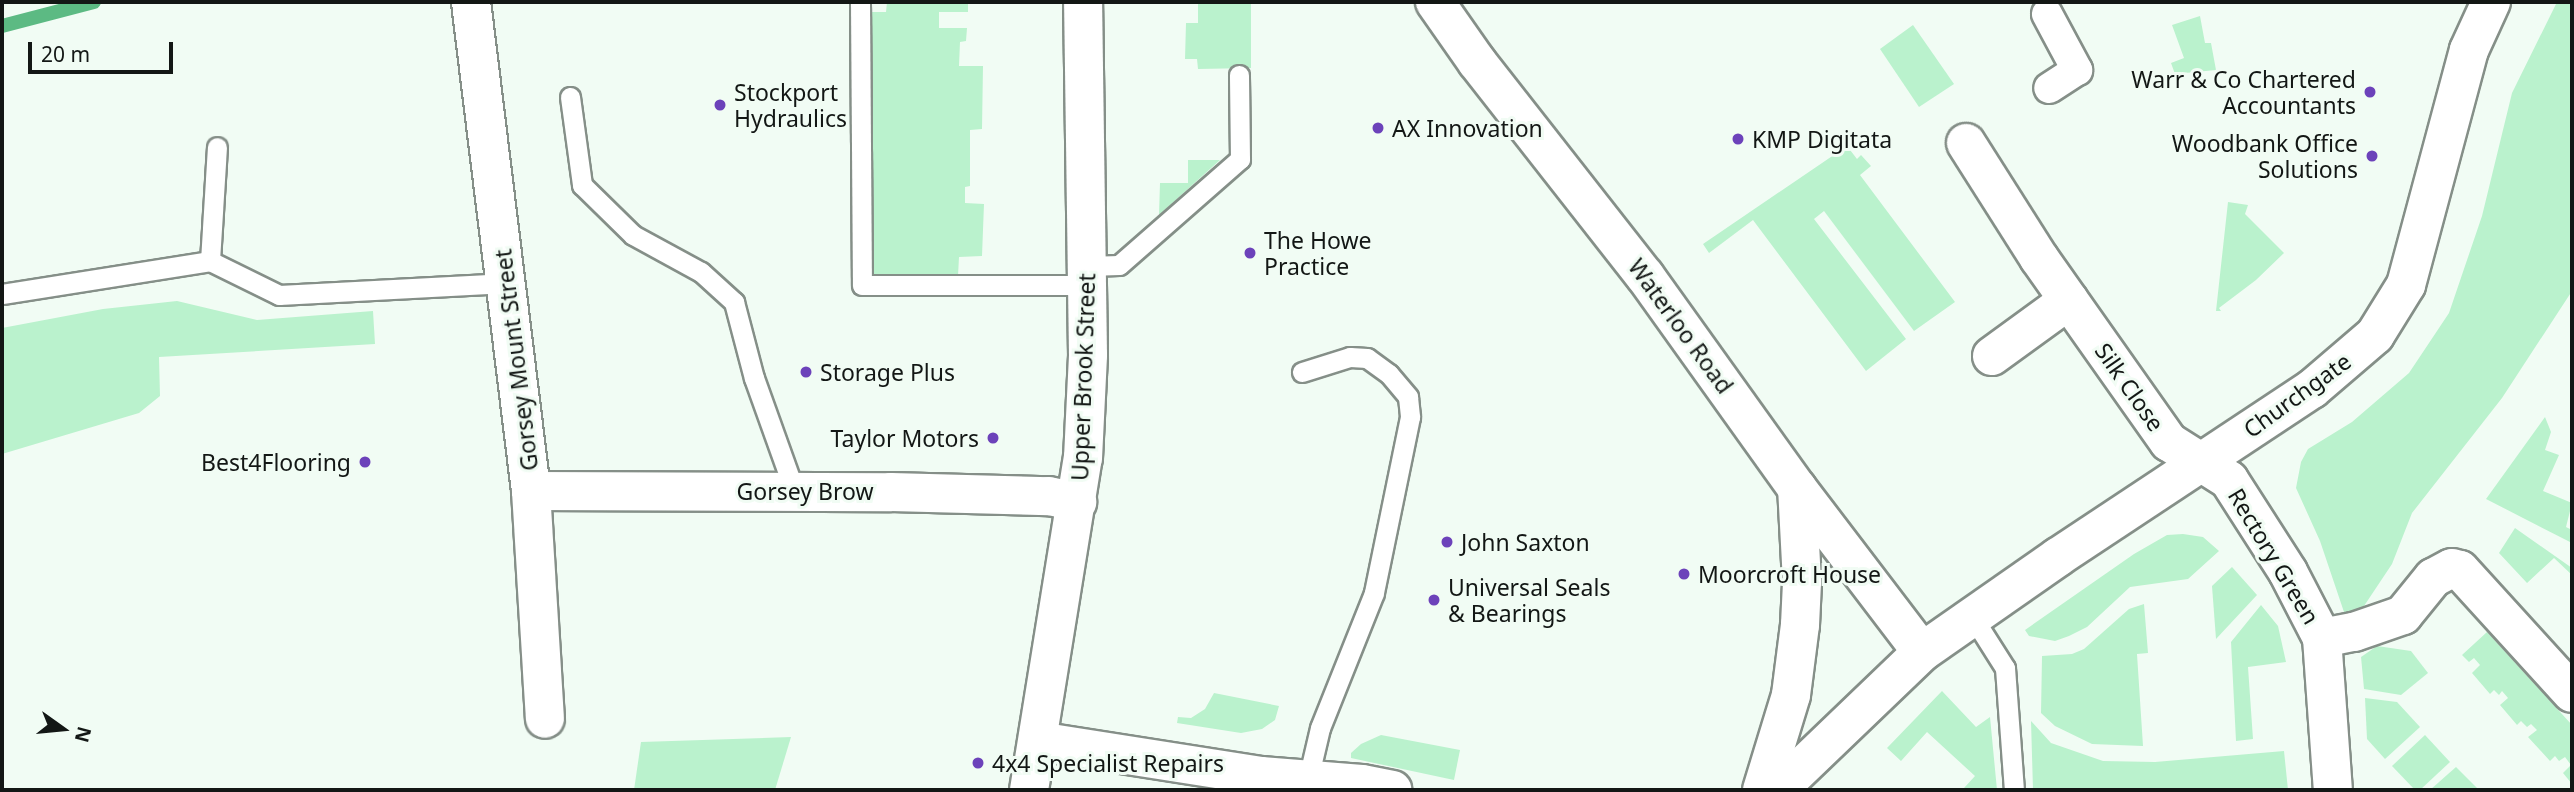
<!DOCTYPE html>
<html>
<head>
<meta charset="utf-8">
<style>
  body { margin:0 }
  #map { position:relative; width:2574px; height:792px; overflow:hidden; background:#f1fcf4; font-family:"Noto Sans",sans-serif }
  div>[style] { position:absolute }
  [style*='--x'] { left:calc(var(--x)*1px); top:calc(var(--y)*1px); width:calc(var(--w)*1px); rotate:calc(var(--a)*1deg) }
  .green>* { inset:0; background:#baf2cd }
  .stream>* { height:14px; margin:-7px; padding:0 7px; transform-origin:7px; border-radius:7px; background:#5cba83 }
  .roads { filter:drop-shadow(2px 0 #858f88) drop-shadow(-2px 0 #858f88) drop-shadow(0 2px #858f88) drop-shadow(0 -2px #858f88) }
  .service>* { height:19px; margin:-9.5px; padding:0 9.5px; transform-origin:9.5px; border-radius:9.5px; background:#fff }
  .pedestrian>* { height:30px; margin:-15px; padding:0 15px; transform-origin:15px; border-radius:15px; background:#fff }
  .minor>* { height:38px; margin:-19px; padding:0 19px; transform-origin:19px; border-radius:19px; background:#fff }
  .secondary>* { height:38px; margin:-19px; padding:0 19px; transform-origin:19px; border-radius:19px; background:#fff }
  .dots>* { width:19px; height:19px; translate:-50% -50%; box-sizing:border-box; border:4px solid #f1fcf4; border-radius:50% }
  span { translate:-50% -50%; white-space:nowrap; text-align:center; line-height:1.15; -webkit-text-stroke:6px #f1fcf4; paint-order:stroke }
  .poi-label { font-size:23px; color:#131715 }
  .right { translate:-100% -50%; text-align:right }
  .left { translate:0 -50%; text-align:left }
  .street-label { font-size:23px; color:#131715 }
  .frame { position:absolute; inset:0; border:4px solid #131715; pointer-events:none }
  .north { position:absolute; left:28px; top:694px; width:70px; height:70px; -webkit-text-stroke:5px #f1fcf4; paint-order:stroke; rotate:105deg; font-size:19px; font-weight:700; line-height:28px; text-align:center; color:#131715 }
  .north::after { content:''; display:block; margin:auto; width:24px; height:32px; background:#131715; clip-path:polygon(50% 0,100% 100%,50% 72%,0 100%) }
  .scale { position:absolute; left:28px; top:42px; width:145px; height:32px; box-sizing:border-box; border:4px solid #131715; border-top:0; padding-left:9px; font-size:21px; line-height:24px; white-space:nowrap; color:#131715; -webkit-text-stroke:5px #f1fcf4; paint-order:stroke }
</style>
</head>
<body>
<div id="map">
  <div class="green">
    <div style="clip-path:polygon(887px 2px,968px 2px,968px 12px,939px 12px,939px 28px,967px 28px,966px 41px,960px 42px,959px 66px,983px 66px,982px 129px,970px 130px,970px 186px,965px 187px,965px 203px,984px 204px,982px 256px,959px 257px,958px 276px,872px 277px,872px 12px,886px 12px)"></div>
    <div style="clip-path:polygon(1185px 2px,1251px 2px,1251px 68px,1198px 69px,1197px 59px,1185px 59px,1186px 23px,1198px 23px,1198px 2px)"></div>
    <div style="clip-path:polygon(2557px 2px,2572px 2px,2572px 291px,2502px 398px,2412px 513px,2392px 564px,2364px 606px,2345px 615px,2320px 541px,2296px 488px,2301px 462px,2308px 449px,2352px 422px,2409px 373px,2449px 313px,2482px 216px,2512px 93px)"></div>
    <div style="clip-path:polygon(2200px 16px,2205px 43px,2211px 43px,2216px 70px,2175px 74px,2171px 63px,2184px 58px,2172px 25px)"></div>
    <div style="clip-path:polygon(1913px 25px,1954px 84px,1919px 107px,1880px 49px)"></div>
    <div style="clip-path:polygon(1847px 146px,1857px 159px,1861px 155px,1871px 166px,1860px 175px,1955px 302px,1914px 331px,1824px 211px,1814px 219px,1906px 339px,1866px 371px,1753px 220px,1709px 253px,1703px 244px)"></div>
    <div style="clip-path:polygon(1188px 160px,1220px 160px,1159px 215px,1160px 183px,1188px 183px)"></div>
    <div style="clip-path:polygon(2228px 202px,2248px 205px,2245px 214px,2284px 253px,2256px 280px,2219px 308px,2221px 311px,2216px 311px)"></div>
    <div style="clip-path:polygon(177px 301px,257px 320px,373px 311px,375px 344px,159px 357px,160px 396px,139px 413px,2px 454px,2px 328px,103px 309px)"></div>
    <div style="clip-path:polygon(2545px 417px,2551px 432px,2545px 450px,2559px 455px,2543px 491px,2572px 503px,2566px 527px,2572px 530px,2572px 543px,2486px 499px)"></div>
    <div style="clip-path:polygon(2515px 528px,2572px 568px,2572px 575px,2554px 558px,2527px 583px,2499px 553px)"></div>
    <div style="clip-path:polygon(2183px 534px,2203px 537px,2219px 551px,2188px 579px,2130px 587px,2087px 627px,2069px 636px,2055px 641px,2029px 636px,2025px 630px,2134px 554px,2167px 535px)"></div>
    <div style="clip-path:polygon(2232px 567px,2257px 595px,2216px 639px,2212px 586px)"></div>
    <div style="clip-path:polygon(2144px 604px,2148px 653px,2137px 654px,2143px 746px,2092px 744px,2055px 726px,2041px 713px,2042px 656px,2072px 654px,2084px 649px,2129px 609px)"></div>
    <div style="clip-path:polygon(2261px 605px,2278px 626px,2286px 662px,2248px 667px,2253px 739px,2236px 741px,2231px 642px)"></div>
    <div style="clip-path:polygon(2487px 632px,2572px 725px,2572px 784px,2563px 773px,2571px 765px,2565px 757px,2559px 761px,2555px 756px,2550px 761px,2528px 737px,2537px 730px,2531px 724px,2527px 727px,2521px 721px,2517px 725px,2500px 705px,2508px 698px,2502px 691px,2499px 695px,2494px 690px,2490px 694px,2472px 673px,2480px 665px,2474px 658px,2469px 662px,2462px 655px)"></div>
    <div style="clip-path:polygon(2377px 646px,2411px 651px,2428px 673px,2401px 695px,2364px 689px,2361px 657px)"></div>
    <div style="clip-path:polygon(1942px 691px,1976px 727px,1990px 717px,1997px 790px,1966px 790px,1964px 788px,1975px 776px,1927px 732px,1901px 761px,1887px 748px)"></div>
    <div style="clip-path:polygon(1214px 693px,1279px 706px,1275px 720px,1262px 729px,1241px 733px,1177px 723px,1178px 717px,1191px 718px,1205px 709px)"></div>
    <div style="clip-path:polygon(2365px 698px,2397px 702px,2420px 727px,2385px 759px,2367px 739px)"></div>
    <div style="clip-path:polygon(2031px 721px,2051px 743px,2103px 761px,2155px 762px,2284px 751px,2288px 790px,2033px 790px)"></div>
    <div style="clip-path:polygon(1381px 735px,1460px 750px,1454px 780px,1351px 758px,1351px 753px,1361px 744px)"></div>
    <div style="clip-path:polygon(2425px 735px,2450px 762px,2420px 790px,2415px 790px,2392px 766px)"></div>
    <div style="clip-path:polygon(791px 737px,775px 790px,634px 790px,641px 742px)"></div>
    <div style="clip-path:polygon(2456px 767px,2479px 790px,2430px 790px)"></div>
  </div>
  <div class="stream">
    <div style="--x:2;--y:26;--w:95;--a:-14.6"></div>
  </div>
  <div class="roads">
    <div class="service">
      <div style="--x:860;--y:2;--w:283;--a:89.6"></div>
      <div style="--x:862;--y:285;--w:225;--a:0"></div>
      <div style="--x:570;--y:97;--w:89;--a:82.2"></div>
      <div style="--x:582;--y:185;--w:71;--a:44.4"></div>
      <div style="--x:633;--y:235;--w:77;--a:28.6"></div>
      <div style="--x:701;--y:272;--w:45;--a:42.3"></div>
      <div style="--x:734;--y:302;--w:79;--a:75.3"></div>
      <div style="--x:754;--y:378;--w:119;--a:70.3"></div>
      <div style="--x:210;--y:261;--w:114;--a:-86.5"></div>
      <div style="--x:1087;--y:266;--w:32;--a:-2"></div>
      <div style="--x:1119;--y:265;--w:161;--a:-41.2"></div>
      <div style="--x:1240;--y:159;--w:84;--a:-90.7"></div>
      <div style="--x:2;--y:294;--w:211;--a:-9"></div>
      <div style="--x:210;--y:261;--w:77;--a:26.2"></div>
      <div style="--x:279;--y:295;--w:228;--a:-3"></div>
      <div style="--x:1302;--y:372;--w:50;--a:-17.4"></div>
      <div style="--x:1350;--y:357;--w:17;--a:3"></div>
      <div style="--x:1367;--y:358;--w:27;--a:36"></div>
      <div style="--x:1389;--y:374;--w:30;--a:50"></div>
      <div style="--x:1408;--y:397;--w:20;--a:84"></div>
      <div style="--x:1410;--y:417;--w:180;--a:101.6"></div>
      <div style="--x:1374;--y:593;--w:145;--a:111.8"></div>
      <div style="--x:1320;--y:728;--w:52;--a:103.2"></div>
      <div style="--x:1972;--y:616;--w:62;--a:57.6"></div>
      <div style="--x:2005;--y:668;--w:122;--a:85.8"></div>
    </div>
    <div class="pedestrian">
      <div style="--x:2047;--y:14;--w:64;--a:61.8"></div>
      <div style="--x:2077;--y:70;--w:33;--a:147"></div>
    </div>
    <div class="minor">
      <div style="--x:471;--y:2;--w:493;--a:83"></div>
      <div style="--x:531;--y:491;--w:228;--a:86.5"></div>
      <div style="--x:1966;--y:143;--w:136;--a:57.6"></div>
      <div style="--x:2039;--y:258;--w:225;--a:54.8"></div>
      <div style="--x:2169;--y:442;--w:71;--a:32.3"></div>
      <div style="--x:2229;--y:480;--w:109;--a:57.3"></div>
      <div style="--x:2288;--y:572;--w:74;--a:62.7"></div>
      <div style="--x:2322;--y:638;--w:152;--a:85.9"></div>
      <div style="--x:1992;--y:356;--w:95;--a:-36"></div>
      <div style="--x:531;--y:491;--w:360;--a:0.2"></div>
      <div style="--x:891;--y:492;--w:158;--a:1.5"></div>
      <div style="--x:1049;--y:496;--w:29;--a:12"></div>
      <div style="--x:2322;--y:638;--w:33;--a:-11"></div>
      <div style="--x:2354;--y:632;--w:52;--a:-19.1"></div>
      <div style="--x:2403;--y:615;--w:48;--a:-51"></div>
      <div style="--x:2433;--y:578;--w:21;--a:-28"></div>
      <div style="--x:2452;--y:568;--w:8;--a:14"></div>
      <div style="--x:2460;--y:570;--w:166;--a:47.7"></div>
      <div style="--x:1922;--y:652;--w:166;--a:-34.9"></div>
      <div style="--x:2058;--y:557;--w:305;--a:-33.5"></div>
      <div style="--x:2312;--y:389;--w:83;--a:-40.6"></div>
      <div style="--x:2375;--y:335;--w:59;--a:-58.2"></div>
      <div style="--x:2406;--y:285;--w:243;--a:-75"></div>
      <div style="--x:2469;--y:50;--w:53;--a:-65.4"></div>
      <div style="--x:1038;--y:741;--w:226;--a:8.9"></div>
      <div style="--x:1261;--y:776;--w:101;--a:4.5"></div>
      <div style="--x:1362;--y:784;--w:31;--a:11"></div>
      <div style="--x:1029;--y:790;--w:336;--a:-80.8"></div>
      <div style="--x:1083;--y:458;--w:103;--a:-87.2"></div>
      <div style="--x:1088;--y:355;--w:353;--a:-90.8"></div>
    </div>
    <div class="secondary">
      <div style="--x:1435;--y:2;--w:73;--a:55"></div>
      <div style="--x:1477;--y:62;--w:272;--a:51.9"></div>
      <div style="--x:1645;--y:276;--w:261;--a:54.4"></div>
      <div style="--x:1797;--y:488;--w:206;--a:52.7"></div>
      <div style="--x:1922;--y:652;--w:199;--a:136.2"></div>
      <div style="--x:1762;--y:790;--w:99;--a:-73"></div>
      <div style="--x:1791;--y:695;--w:71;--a:-82.7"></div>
      <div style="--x:1800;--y:625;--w:43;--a:-87.3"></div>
      <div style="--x:1802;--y:582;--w:94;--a:-93"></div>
    </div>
  </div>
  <div class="dots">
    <div style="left:2370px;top:92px;background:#6c42ba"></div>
    <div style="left:720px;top:105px;background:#6c42ba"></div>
    <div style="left:1378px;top:128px;background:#6c42ba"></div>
    <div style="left:1738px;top:139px;background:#6c42ba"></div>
    <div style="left:2372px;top:156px;background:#6c42ba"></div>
    <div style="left:1250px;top:253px;background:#6c42ba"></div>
    <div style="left:806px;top:372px;background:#6c42ba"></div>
    <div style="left:993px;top:438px;background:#6c42ba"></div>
    <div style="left:365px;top:462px;background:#6c42ba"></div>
    <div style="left:1447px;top:542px;background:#6c42ba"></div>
    <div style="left:1684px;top:574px;background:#6c42ba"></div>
    <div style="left:1434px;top:600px;background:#6c42ba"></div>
    <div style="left:978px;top:763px;background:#6c42ba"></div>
  </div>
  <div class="poi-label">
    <span class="right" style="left:2356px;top:92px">Warr &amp; Co Chartered<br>Accountants</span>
    <span class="left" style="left:734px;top:105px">Stockport<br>Hydraulics</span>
    <span class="left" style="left:1392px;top:128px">AX Innovation</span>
    <span class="left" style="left:1752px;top:139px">KMP Digitata</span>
    <span class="right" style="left:2358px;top:156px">Woodbank Office<br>Solutions</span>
    <span class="left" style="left:1264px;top:253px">The Howe<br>Practice</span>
    <span class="left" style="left:820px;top:372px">Storage Plus</span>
    <span class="right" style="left:979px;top:438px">Taylor Motors</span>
    <span class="right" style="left:351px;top:462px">Best4Flooring</span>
    <span class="left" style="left:1461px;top:542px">John Saxton</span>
    <span class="left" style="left:1698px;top:574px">Moorcroft House</span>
    <span class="left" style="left:1448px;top:600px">Universal Seals<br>&amp; Bearings</span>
    <span class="left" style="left:992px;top:763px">4x4 Specialist Repairs</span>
  </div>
  <div class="street-label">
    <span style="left:1681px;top:326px;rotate:54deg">Waterloo Road</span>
    <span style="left:516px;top:360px;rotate:-97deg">Gorsey Mount Street</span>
    <span style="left:1083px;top:377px;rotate:-88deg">Upper Brook Street</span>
    <span style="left:2130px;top:387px;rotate:55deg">Silk Close</span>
    <span style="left:2297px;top:395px;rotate:-36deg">Churchgate</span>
    <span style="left:805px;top:491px">Gorsey Brow</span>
    <span style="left:2274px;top:556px;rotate:59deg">Rectory Green</span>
  </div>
  <div class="frame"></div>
  <div class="north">N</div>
  <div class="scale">20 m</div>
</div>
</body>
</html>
